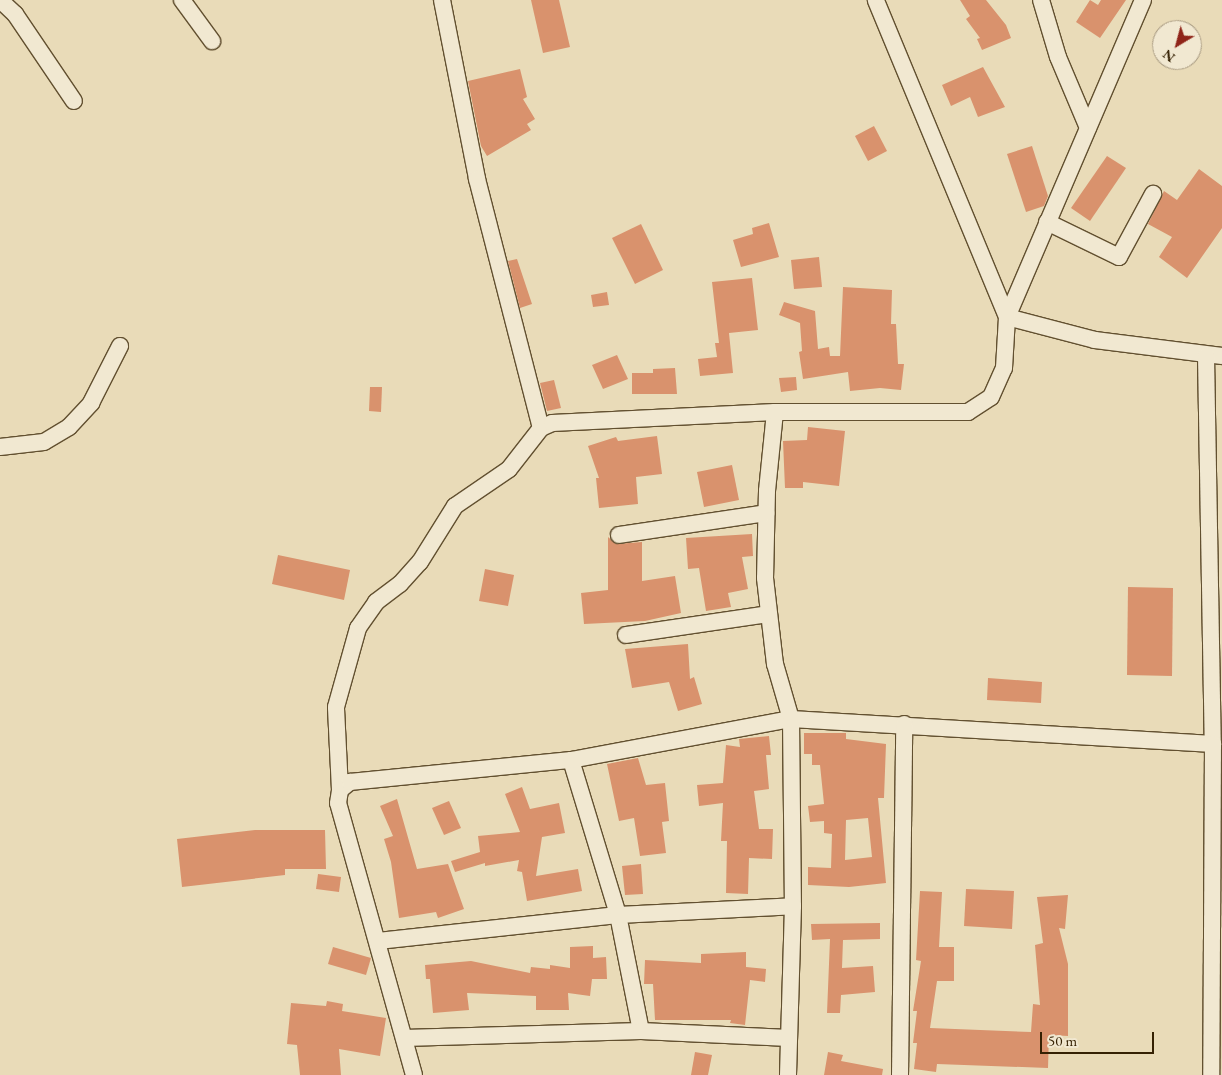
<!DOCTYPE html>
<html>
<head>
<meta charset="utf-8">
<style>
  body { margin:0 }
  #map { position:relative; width:1222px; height:1075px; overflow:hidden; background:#e9dbb8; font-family:"EB Garamond",serif }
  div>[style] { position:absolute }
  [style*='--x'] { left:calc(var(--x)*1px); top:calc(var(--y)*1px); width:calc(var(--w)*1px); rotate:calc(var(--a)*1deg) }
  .building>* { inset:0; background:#d9926d }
  .roads { filter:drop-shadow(1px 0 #625030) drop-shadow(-1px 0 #625030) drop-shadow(0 1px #625030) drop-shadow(0 -1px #625030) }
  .minor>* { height:16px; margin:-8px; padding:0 8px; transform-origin:8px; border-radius:8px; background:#f1e8d1 }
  span { translate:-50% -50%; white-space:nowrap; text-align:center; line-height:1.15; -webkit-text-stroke:5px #f1e8d1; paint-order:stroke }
  .north { position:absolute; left:1152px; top:20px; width:50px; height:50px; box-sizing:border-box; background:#f1e8d1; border:1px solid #a6987f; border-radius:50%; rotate:217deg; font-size:14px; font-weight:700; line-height:20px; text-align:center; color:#352103 }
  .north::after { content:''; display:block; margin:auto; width:18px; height:22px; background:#8f2418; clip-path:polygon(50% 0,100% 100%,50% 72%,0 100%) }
  .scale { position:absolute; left:1040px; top:1032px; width:114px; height:22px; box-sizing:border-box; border:2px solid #352103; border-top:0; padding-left:6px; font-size:15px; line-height:18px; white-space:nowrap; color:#352103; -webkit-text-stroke:4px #f1e8d1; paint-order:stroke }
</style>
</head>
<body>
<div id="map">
  <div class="building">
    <div style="clip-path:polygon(531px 0,559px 0,570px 47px,543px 53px)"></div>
    <div style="clip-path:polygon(960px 0,986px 0,1006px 25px,1011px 38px,982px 50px,977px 39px,980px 38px,966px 19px,970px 16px)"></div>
    <div style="clip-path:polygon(1090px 0,1098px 5px,1101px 0,1126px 0,1100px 38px,1076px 22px)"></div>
    <div style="clip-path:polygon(983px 67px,1005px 107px,978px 117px,970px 97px,951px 106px,942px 85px)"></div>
    <div style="clip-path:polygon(520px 69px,527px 97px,523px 99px,535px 119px,527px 124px,531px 130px,487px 156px,481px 146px,468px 81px)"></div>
    <div style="clip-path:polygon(874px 126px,887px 151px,868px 161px,855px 136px)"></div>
    <div style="clip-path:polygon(1032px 146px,1048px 196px,1044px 206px,1026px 212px,1007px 154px)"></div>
    <div style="clip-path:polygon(1107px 156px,1126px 168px,1090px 221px,1071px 208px)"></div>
    <div style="clip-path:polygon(1199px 169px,1222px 186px,1222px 228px,1187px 278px,1159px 257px,1172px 237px,1148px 224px,1164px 191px,1177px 200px)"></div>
    <div style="clip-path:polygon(769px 223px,779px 257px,741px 267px,733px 240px,753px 234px,752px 228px)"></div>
    <div style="clip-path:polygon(641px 224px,663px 270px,635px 284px,612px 238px)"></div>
    <div style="clip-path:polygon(819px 257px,822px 287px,794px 289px,791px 260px)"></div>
    <div style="clip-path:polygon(517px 259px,532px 304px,520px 308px,508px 261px)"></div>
    <div style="clip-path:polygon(752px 278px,758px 330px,729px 333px,733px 373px,700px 376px,698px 359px,717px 357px,715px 343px,719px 343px,712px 282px)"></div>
    <div style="clip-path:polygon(843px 287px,892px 290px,891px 324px,896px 324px,898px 364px,904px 364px,901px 390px,880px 388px,850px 391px,848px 372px,803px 379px,799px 352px,802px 351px,800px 323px,779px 315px,784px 302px,815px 311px,818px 349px,829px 347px,830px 356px,840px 356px)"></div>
    <div style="clip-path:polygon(607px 292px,609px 305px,593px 307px,591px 295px)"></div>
    <div style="clip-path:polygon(617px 355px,628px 379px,603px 389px,592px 365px)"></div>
    <div style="clip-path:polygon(675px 368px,677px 394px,632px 394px,632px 373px,653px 373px,653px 369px)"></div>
    <div style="clip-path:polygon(796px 377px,797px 390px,781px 392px,779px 378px)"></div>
    <div style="clip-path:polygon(554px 380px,561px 408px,547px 411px,540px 383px)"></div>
    <div style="clip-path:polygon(370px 387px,382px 387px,381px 412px,369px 411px)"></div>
    <div style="clip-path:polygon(808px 427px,845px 431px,839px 486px,803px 482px,803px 488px,785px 488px,783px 441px,807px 440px)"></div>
    <div style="clip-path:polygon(657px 436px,662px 474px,636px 477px,638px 504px,599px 508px,596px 478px,599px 478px,588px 446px,616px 437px,618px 441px)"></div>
    <div style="clip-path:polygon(732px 465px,739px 500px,704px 507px,697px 472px)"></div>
    <div style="clip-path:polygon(752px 534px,753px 556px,742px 557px,748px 589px,728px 593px,731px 607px,706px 611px,699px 568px,688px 569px,686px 538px)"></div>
    <div style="clip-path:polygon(608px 537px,616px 544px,642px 542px,642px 581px,675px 576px,681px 613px,645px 621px,584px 624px,581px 593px,608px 590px)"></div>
    <div style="clip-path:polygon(278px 555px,350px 570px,344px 600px,272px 584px)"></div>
    <div style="clip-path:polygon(485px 569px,514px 575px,508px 606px,479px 601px)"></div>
    <div style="clip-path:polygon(1128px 587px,1173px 588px,1172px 676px,1127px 675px)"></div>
    <div style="clip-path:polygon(688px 644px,690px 679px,694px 677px,702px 704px,678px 711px,669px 682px,632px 688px,625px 649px)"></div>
    <div style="clip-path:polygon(988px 678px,1042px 682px,1041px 703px,987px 700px)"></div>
    <div style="clip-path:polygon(evenodd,804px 733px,846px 733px,846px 739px,886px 744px,884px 798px,878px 798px,886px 883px,849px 887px,808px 885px,808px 867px,831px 868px,832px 834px,824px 833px,824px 821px,810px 822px,808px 806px,824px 804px,820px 765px,812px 765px,812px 754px,804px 754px,804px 733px,868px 818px,872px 857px,845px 860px,846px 820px,868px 818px)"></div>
    <div style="clip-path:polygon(769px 736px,771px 755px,766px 755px,769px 789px,754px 791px,759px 829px,773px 829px,772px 859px,749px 858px,748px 894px,726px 893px,727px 841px,721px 841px,723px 803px,699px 806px,697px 785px,723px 783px,726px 745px,740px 747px,739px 739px)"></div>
    <div style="clip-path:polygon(638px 758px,646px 785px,665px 783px,669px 821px,662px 822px,666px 853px,640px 856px,634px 818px,619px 821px,607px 764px)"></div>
    <div style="clip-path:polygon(522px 787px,530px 809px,559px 803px,565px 833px,542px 837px,536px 876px,578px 869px,582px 891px,527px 901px,522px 872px,517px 871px,519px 860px,485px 866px,485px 863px,455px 872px,451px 861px,480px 852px,478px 836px,520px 832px,505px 794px)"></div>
    <div style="clip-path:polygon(397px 799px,417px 869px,448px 864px,464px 909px,438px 918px,436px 912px,399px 918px,391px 862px,384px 839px,393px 836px,380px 806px)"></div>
    <div style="clip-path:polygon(449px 801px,461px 828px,444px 835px,432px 808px)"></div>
    <div style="clip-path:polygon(255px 830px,325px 830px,326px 869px,285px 869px,285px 875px,182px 887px,177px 839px)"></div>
    <div style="clip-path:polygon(641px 864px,643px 894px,625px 895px,622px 866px)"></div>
    <div style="clip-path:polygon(318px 874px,341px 877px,339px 892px,316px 889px)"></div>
    <div style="clip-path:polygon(966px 889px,1014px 891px,1012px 929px,964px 926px)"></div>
    <div style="clip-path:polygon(920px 891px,942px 892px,939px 947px,954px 947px,954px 981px,937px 981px,930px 1028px,1031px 1032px,1033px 1004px,1040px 1005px,1035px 945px,1043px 943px,1037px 897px,1068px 895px,1065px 929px,1059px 928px,1068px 964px,1068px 1036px,1049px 1035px,1048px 1068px,937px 1064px,936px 1072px,914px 1069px,917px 1043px,913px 1043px,917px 1011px,913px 1011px,921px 961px,916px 960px)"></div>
    <div style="clip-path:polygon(880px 923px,880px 939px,843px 940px,842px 968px,873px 966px,875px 992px,841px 995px,840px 1013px,827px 1013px,830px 939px,812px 940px,811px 924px)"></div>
    <div style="clip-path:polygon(593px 946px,593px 958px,606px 957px,607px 979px,592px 979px,590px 996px,568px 993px,569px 1010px,536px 1010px,536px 996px,467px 993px,469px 1010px,433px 1013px,430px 979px,426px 979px,425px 965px,471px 961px,530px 973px,531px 967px,550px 969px,550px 965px,570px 968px,570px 947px)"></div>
    <div style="clip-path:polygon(333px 947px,371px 958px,366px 975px,328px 964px)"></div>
    <div style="clip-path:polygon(746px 952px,746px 967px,766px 969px,765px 982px,750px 980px,745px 1025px,730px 1023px,731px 1020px,655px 1020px,653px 984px,644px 984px,645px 960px,701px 963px,701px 954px)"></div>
    <div style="clip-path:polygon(327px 1001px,343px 1004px,342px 1011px,386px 1018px,380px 1056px,339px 1049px,341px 1075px,300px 1075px,297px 1045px,287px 1044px,291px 1003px,326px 1006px)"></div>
    <div style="clip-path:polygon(695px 1052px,712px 1055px,708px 1075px,691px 1075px)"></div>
    <div style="clip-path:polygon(828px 1052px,843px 1055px,841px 1061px,883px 1069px,882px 1075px,824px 1075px)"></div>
  </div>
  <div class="roads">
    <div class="minor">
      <div style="--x:0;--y:0;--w:21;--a:43"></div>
      <div style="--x:15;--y:14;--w:105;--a:55.9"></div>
      <div style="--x:182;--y:0;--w:51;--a:53.8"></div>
      <div style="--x:442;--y:0;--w:182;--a:78.9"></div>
      <div style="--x:477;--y:179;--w:257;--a:75.6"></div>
      <div style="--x:1041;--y:0;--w:59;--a:73.4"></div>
      <div style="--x:1058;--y:57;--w:77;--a:67.1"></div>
      <div style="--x:1143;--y:0;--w:345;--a:113.2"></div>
      <div style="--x:1007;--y:317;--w:91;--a:14.6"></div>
      <div style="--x:1095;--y:340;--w:128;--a:7.2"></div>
      <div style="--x:1047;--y:222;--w:80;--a:25.9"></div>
      <div style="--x:1119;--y:257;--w:72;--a:-61.6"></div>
      <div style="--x:1206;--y:356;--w:388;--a:89"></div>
      <div style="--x:775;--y:412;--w:79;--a:95.8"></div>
      <div style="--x:767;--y:491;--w:87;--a:91.3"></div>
      <div style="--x:765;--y:578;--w:87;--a:83.4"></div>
      <div style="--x:775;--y:664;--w:57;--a:73.8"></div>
      <div style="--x:791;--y:719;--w:187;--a:89.4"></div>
      <div style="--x:793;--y:906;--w:169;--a:91.7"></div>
      <div style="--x:0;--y:447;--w:44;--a:-6.5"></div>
      <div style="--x:44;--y:442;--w:29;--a:-31"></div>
      <div style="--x:69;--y:427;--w:33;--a:-47"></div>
      <div style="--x:91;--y:403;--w:64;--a:-63"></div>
      <div style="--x:619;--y:535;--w:149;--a:-8.5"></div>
      <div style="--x:626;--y:635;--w:144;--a:-8.4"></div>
      <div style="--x:571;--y:760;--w:162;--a:73.1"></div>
      <div style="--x:618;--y:915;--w:118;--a:78.8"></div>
      <div style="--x:340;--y:790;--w:83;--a:-92.8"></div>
      <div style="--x:336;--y:707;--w:82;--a:-74.4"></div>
      <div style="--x:358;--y:628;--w:32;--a:-55"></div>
      <div style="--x:376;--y:602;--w:30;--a:-37"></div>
      <div style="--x:400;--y:584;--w:30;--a:-48"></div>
      <div style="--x:420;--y:562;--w:66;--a:-58"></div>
      <div style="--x:455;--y:506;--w:65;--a:-34.4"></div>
      <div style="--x:509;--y:469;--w:52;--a:-52"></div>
      <div style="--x:541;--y:428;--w:12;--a:-24"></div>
      <div style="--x:552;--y:423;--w:223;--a:-2.8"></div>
      <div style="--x:775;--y:412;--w:193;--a:0"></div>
      <div style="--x:968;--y:412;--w:27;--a:-33"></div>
      <div style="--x:991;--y:397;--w:32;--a:-66"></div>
      <div style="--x:1004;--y:368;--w:51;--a:-86.6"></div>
      <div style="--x:1007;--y:317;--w:343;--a:-112.5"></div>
      <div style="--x:378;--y:941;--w:241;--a:-6.2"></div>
      <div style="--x:618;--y:915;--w:175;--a:-2.9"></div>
      <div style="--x:404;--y:1038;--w:237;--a:-1.7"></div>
      <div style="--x:641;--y:1031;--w:148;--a:2.7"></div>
      <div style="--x:414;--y:1075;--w:282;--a:-105.6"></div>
      <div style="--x:338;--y:803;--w:13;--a:-81"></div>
      <div style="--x:340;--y:790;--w:13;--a:-39"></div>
      <div style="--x:350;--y:782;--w:222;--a:-5.7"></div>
      <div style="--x:571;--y:760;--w:224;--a:-10.6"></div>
      <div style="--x:791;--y:719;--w:423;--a:3.4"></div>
      <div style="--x:1213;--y:744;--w:331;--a:90.3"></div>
      <div style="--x:900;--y:1075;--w:351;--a:-89.3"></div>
    </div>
  </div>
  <div class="north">N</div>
  <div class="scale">50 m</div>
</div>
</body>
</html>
